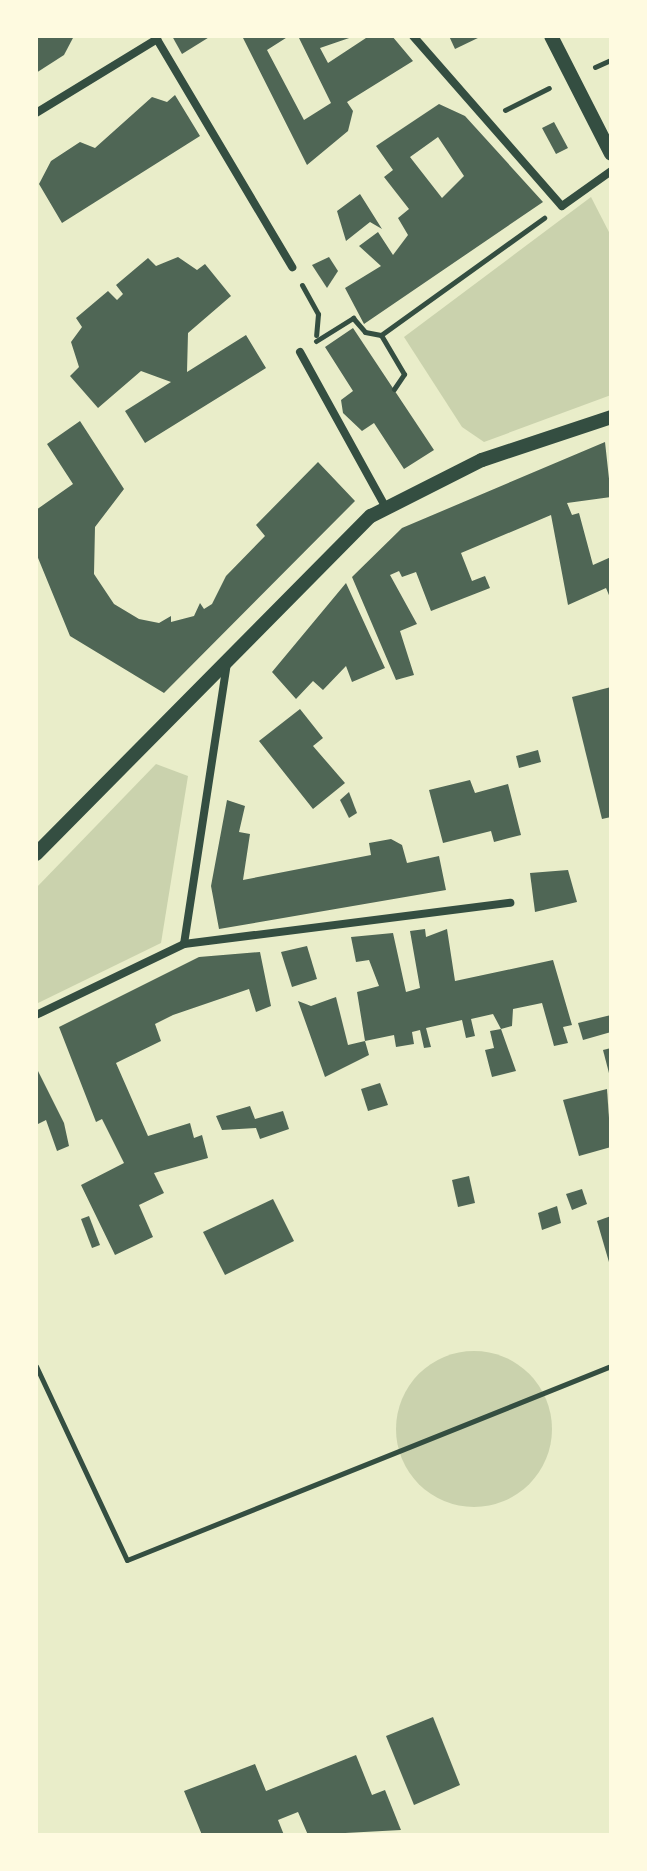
<!DOCTYPE html>
<html>
<head>
<meta charset="utf-8">
<style>
  body { margin:0 }
  #map { position:relative; width:647px; height:1871px; overflow:hidden; background:#e9edc9; font-family:"IBM Plex Sans",sans-serif }
  div>[style] { position:absolute }
  [style*='--x'] { left:calc(var(--x)*1px); top:calc(var(--y)*1px); width:calc(var(--w)*1px); rotate:calc(var(--a)*1deg) }
  .green>* { inset:0; background:#cad2ad }
  .round { border-radius:50% }
  .building>* { inset:0; background:#4f6655 }
  .path>* { height:5px; margin:-2.5px; padding:0 2.5px; transform-origin:2.5px; border-radius:2.5px; background:#344e41 }
  .minor>* { height:8px; margin:-4px; padding:0 4px; transform-origin:4px; border-radius:4px; background:#344e41 }
  .tertiary>* { height:14px; margin:-7px; padding:0 7px; transform-origin:7px; border-radius:7px; background:#344e41 }
  span { translate:-50% -50%; white-space:nowrap; text-align:center; line-height:1.15; -webkit-text-stroke:7px #fefae0; paint-order:stroke }
  .frame { position:absolute; inset:0; border:38px solid #fefae0; pointer-events:none }
</style>
</head>
<body>
<div id="map">
  <div class="green">
    <div style="clip-path:polygon(591px 197px,611px 236px,611px 395px,484px 442px,462px 427px,404px 337px)"></div>
    <div style="clip-path:polygon(156px 764px,188px 776px,161px 943px,36px 1004px,36px 888px)"></div>
    <div class="round" style="left:396px;top:1351px;width:156px;height:156px"></div>
  </div>
  <div class="building">
    <div style="clip-path:polygon(36px 36px,74px 36px,64px 55px,36px 73px)"></div>
    <div style="clip-path:polygon(172px 36px,211px 36px,182px 54px)"></div>
    <div style="clip-path:polygon(242px 36px,289px 36px,267px 50px,304px 120px,331px 103px,298px 36px,355px 36px,320px 48px,328px 63px,369px 36px,392px 36px,413px 61px,347px 102px,353px 111px,348px 131px,307px 165px)"></div>
    <div style="clip-path:polygon(449px 36px,482px 36px,455px 49px)"></div>
    <div style="clip-path:polygon(175px 95px,200px 136px,62px 223px,39px 184px,51px 161px,80px 142px,95px 148px,152px 97px,167px 102px)"></div>
    <div style="clip-path:polygon(evenodd,439px 104px,465px 116px,543px 202px,364px 324px,345px 288px,381px 266px,359px 246px,378px 232px,393px 255px,408px 235px,398px 218px,409px 209px,384px 177px,393px 170px,376px 146px,439px 104px,438px 137px,464px 176px,442px 198px,410px 157px,438px 137px)"></div>
    <div style="clip-path:polygon(554px 122px,568px 148px,556px 154px,542px 128px)"></div>
    <div style="clip-path:polygon(360px 194px,382px 229px,370px 222px,346px 241px,337px 211px)"></div>
    <div style="clip-path:polygon(178px 257px,197px 270px,205px 264px,231px 296px,188px 333px,187px 372px,246px 335px,266px 368px,145px 443px,125px 411px,171px 382px,141px 371px,98px 408px,70px 376px,79px 367px,71px 342px,82px 327px,76px 318px,108px 291px,117px 300px,123px 294px,116px 285px,148px 258px,156px 266px)"></div>
    <div style="clip-path:polygon(329px 257px,338px 271px,327px 288px,312px 265px)"></div>
    <div style="clip-path:polygon(353px 328px,434px 450px,404px 469px,374px 423px,362px 431px,343px 413px,341px 400px,353px 391px,325px 347px)"></div>
    <div style="clip-path:polygon(80px 421px,124px 489px,95px 527px,94px 574px,114px 604px,139px 619px,159px 623px,171px 616px,171px 622px,194px 616px,200px 603px,204px 609px,212px 604px,226px 576px,265px 536px,256px 525px,318px 462px,355px 501px,164px 693px,70px 636px,36px 553px,36px 510px,73px 484px,47px 444px)"></div>
    <div style="clip-path:polygon(605px 442px,611px 497px,567px 503px,572px 515px,579px 513px,593px 565px,611px 557px,611px 600px,606px 588px,568px 605px,551px 515px,461px 553px,472px 581px,485px 576px,490px 588px,431px 611px,416px 572px,402px 577px,399px 571px,390px 575px,417px 624px,400px 631px,414px 675px,396px 680px,352px 577px,402px 528px)"></div>
    <div style="clip-path:polygon(346px 583px,385px 668px,352px 682px,346px 666px,323px 690px,313px 681px,296px 699px,272px 672px)"></div>
    <div style="clip-path:polygon(611px 687px,611px 817px,602px 819px,572px 697px)"></div>
    <div style="clip-path:polygon(300px 709px,323px 738px,313px 746px,345px 783px,313px 809px,259px 741px)"></div>
    <div style="clip-path:polygon(538px 750px,541px 762px,519px 768px,516px 756px)"></div>
    <div style="clip-path:polygon(470px 780px,475px 793px,508px 784px,521px 835px,494px 842px,491px 831px,443px 843px,429px 790px)"></div>
    <div style="clip-path:polygon(349px 792px,357px 813px,349px 818px,340px 800px)"></div>
    <div style="clip-path:polygon(227px 800px,245px 806px,239px 832px,250px 834px,243px 880px,371px 855px,369px 843px,391px 839px,402px 845px,407px 863px,439px 856px,446px 890px,219px 929px,211px 886px)"></div>
    <div style="clip-path:polygon(568px 870px,577px 902px,535px 912px,530px 873px)"></div>
    <div style="clip-path:polygon(425px 929px,426px 937px,447px 929px,455px 981px,553px 960px,572px 1025px,563px 1027px,568px 1043px,554px 1046px,542px 1003px,513px 1009px,512px 1026px,501px 1029px,516px 1071px,492px 1077px,485px 1050px,494px 1048px,490px 1031px,501px 1029px,493px 1014px,471px 1019px,475px 1036px,466px 1038px,462px 1020px,426px 1028px,431px 1047px,424px 1048px,420px 1030px,412px 1032px,414px 1044px,396px 1047px,394px 1035px,365px 1041px,357px 992px,379px 986px,369px 960px,356px 962px,351px 937px,393px 933px,406px 992px,420px 988px,410px 931px)"></div>
    <div style="clip-path:polygon(307px 946px,317px 979px,292px 987px,281px 952px)"></div>
    <div style="clip-path:polygon(260px 952px,271px 1006px,256px 1012px,249px 989px,173px 1015px,155px 1024px,161px 1041px,116px 1063px,148px 1136px,190px 1123px,194px 1138px,202px 1135px,208px 1158px,154px 1173px,164px 1193px,139px 1205px,153px 1237px,115px 1255px,81px 1185px,124px 1163px,102px 1119px,96px 1122px,59px 1027px,199px 957px)"></div>
    <div style="clip-path:polygon(336px 997px,348px 1045px,365px 1041px,369px 1055px,325px 1077px,298px 1001px,311px 1006px)"></div>
    <div style="clip-path:polygon(611px 1015px,611px 1032px,583px 1040px,578px 1023px)"></div>
    <div style="clip-path:polygon(611px 1048px,611px 1076px,610px 1077px,603px 1050px)"></div>
    <div style="clip-path:polygon(36px 1067px,64px 1123px,69px 1146px,57px 1151px,46px 1120px,36px 1125px)"></div>
    <div style="clip-path:polygon(380px 1083px,388px 1105px,368px 1111px,361px 1089px)"></div>
    <div style="clip-path:polygon(607px 1089px,611px 1147px,579px 1156px,563px 1100px)"></div>
    <div style="clip-path:polygon(250px 1106px,255px 1119px,283px 1111px,289px 1129px,260px 1139px,256px 1128px,222px 1130px,216px 1116px)"></div>
    <div style="clip-path:polygon(469px 1176px,475px 1203px,458px 1207px,452px 1180px)"></div>
    <div style="clip-path:polygon(582px 1189px,587px 1204px,572px 1210px,566px 1194px)"></div>
    <div style="clip-path:polygon(273px 1199px,294px 1241px,225px 1275px,203px 1232px)"></div>
    <div style="clip-path:polygon(557px 1206px,561px 1223px,542px 1230px,538px 1213px)"></div>
    <div style="clip-path:polygon(89px 1216px,100px 1245px,92px 1248px,81px 1219px)"></div>
    <div style="clip-path:polygon(611px 1216px,611px 1269px,597px 1221px)"></div>
    <div style="clip-path:polygon(433px 1717px,460px 1785px,414px 1805px,386px 1736px)"></div>
    <div style="clip-path:polygon(356px 1755px,372px 1795px,385px 1790px,401px 1830px,308px 1835px,298px 1812px,278px 1820px,284px 1835px,202px 1835px,184px 1791px,255px 1764px,266px 1791px)"></div>
  </div>
  <div class="path">
    <div style="--x:595;--y:67;--w:17;--a:-24"></div>
    <div style="--x:505;--y:110;--w:49;--a:-26.6"></div>
    <div style="--x:302;--y:285;--w:33;--a:61"></div>
    <div style="--x:318;--y:314;--w:21;--a:95"></div>
    <div style="--x:316;--y:341;--w:44;--a:-31.9"></div>
    <div style="--x:353;--y:318;--w:18;--a:49"></div>
    <div style="--x:365;--y:332;--w:16;--a:11"></div>
    <div style="--x:394;--y:389;--w:18;--a:-56"></div>
    <div style="--x:404;--y:374;--w:45;--a:-120.5"></div>
    <div style="--x:381;--y:335;--w:201;--a:-35.7"></div>
    <div style="--x:36;--y:1366;--w:214;--a:64.9"></div>
    <div style="--x:127;--y:1560;--w:521;--a:-21.84"></div>
  </div>
  <div class="minor">
    <div style="--x:155;--y:36;--w:269;--a:59.3"></div>
    <div style="--x:413;--y:36;--w:226;--a:48.8"></div>
    <div style="--x:562;--y:206;--w:60;--a:-35.5"></div>
    <div style="--x:36;--y:113;--w:142;--a:-31.4"></div>
    <div style="--x:300;--y:352;--w:178;--a:61.1"></div>
    <div style="--x:184;--y:944;--w:329;--a:-7.2"></div>
    <div style="--x:36;--y:1015;--w:164;--a:-25.6"></div>
    <div style="--x:184;--y:944;--w:283;--a:-81.3"></div>
  </div>
  <div class="tertiary">
    <div style="--x:551;--y:36;--w:132;--a:63"></div>
    <div style="--x:36;--y:854;--w:476;--a:-45.3"></div>
    <div style="--x:371;--y:516;--w:124;--a:-26.8"></div>
    <div style="--x:482;--y:460;--w:136;--a:-18.4"></div>
  </div>
  <div class="frame"></div>
</div>
</body>
</html>
